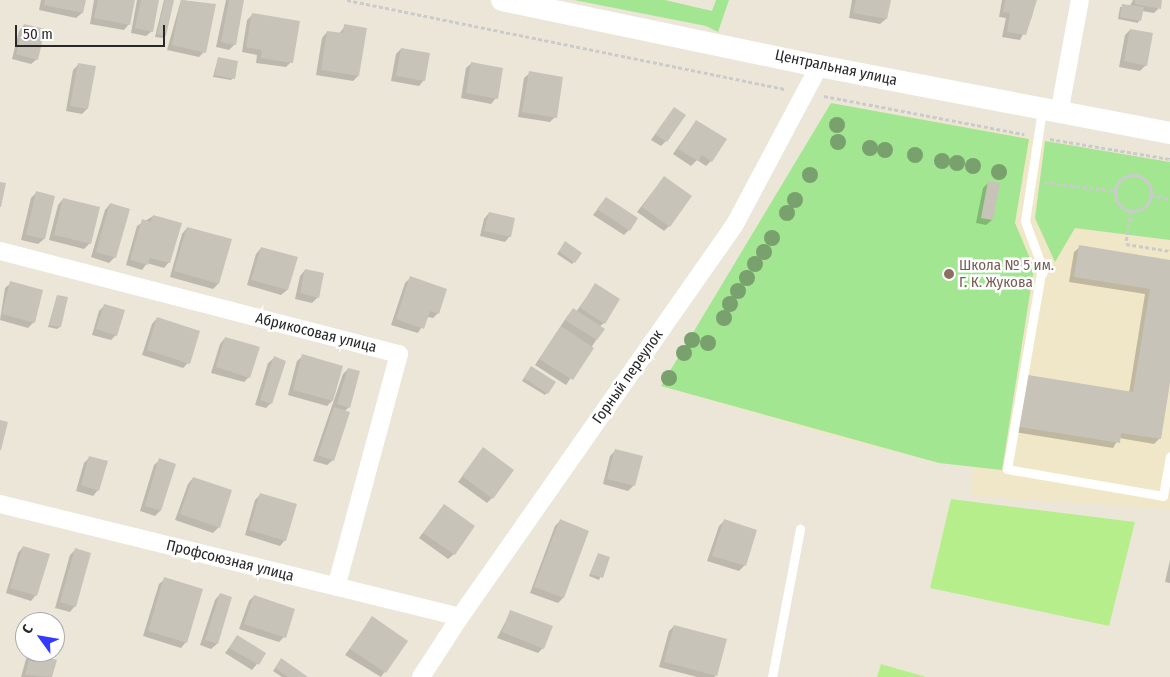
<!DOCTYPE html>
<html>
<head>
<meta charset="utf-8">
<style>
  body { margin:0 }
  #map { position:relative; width:1170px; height:677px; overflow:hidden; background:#ece6d9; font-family:"Fira Sans Condensed",sans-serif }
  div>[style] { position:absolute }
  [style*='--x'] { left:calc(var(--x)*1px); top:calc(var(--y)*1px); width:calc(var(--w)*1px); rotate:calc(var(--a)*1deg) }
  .education>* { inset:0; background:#efe7c7 }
  .green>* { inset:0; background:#a2e691 }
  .pitch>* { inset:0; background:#b7ee8c }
  .shadow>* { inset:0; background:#0003 }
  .building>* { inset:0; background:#c7c3b9 }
  .path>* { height:3px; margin-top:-1.5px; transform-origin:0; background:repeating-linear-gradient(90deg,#cbcbcb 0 4px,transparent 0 6.5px) }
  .path>.ring { margin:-1.5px; padding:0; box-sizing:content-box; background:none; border:3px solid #cbcbcb; border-radius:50% }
  .service>* { height:9px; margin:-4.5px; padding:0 4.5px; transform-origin:4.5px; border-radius:4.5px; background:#fff }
  .minor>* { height:18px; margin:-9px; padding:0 9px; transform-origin:9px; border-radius:9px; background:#fff }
  .tertiary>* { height:22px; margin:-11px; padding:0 11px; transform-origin:11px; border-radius:11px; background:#fff }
  .trees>* { width:16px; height:16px; margin:-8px; border-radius:50%; background:#79a16e }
  .dots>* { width:14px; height:14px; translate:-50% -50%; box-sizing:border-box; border:2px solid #fff; border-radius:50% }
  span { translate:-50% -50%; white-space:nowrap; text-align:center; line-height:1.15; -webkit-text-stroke:5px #fff; paint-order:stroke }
  .street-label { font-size:15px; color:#282828 }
  .education-label { font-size:15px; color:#785e54 }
  .left { translate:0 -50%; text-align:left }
  .north { position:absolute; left:15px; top:612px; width:50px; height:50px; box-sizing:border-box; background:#fff; border:1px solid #a9a9a9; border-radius:50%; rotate:302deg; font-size:14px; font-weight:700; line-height:20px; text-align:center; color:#282828 }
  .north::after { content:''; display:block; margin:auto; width:18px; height:22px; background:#323bff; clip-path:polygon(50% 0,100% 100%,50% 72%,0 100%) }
  .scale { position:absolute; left:15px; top:25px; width:150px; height:22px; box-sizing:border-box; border:2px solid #282828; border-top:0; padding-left:6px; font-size:15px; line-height:18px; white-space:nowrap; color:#282828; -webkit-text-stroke:4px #fff; paint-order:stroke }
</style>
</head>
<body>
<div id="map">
  <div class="education">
    <div style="clip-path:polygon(831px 103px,1170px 162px,1170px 509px,970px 496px,974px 467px,939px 463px,828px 435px,661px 386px)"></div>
  </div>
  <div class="green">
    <div style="clip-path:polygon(574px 0,665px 0,712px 11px,716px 0,729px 0,718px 32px,706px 26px)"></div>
    <div style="clip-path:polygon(831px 103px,1029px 139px,1015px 223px,1034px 268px,1002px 470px,939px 463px,661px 386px)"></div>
    <div style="clip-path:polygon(1045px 141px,1170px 162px,1170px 240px,1075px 228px,1055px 262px,1035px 218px)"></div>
  </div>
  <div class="pitch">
    <div style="clip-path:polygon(951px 499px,1135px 522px,1109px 626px,930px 588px)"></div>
    <div style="clip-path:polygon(881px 664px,926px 677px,877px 677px)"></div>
  </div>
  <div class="shadow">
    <div style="clip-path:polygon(41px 0,84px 0,82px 13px,76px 18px,39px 10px)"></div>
    <div style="clip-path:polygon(94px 0,134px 0,129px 24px,124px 30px,90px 24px)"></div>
    <div style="clip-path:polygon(137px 0,158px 0,152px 31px,146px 36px,131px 33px)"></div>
    <div style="clip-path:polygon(164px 0,173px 0,163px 38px,155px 37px)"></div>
    <div style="clip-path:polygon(181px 0,215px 5px,204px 52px,199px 57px,167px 50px)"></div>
    <div style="clip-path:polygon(226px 0,243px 0,235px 44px,229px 50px,216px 47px)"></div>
    <div style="clip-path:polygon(852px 0,889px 0,886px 19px,880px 24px,849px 18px)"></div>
    <div style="clip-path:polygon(1002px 0,1035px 0,1032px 17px,1020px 40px,1002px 37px,1006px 18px,999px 17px)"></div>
    <div style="clip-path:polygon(1133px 0,1160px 0,1159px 8px,1154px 13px,1142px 11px,1138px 23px,1118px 19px,1120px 7px,1130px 6px)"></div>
    <div style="clip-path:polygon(252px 15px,291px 62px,286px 67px,256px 63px,257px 55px,242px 52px,247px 20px)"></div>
    <div style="clip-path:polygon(24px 25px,37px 59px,31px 64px,12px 59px,19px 31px)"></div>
    <div style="clip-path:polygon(345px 26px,358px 76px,353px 81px,316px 75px,322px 38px,327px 32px,339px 34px)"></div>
    <div style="clip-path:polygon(1130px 30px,1146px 65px,1140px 71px,1119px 67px,1125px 35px)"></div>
    <div style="clip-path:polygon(401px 49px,424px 80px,419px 86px,391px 81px,396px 54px)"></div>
    <div style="clip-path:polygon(218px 58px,233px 78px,231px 80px,213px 77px)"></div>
    <div style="clip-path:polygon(472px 63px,496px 98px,491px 104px,461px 98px,466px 68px)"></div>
    <div style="clip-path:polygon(79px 64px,87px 109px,82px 114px,66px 111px,73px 70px)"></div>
    <div style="clip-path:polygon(530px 73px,555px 117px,550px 122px,518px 117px,524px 78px)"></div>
    <div style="clip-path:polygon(674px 108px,666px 141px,661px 146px,651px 140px)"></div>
    <div style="clip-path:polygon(696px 121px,711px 161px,706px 166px,697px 160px,691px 166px,673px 154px)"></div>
    <div style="clip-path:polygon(664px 177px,669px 226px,664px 231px,637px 212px)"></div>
    <div style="clip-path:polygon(989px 182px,992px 220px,986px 225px,976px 223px,983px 188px)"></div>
    <div style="clip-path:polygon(36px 193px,44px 239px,38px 244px,21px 240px,31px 198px)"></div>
    <div style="clip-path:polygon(606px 198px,629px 230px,624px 235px,593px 215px)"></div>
    <div style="clip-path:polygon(63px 199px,90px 243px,84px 249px,49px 240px,58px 205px)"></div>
    <div style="clip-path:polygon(110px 204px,115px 257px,109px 263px,91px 257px,105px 210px)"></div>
    <div style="clip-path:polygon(489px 213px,510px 236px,505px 242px,480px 236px,484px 219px)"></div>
    <div style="clip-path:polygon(153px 216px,169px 262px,164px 268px,147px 263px,142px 270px,126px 265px,137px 226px)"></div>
    <div style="clip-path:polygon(187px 228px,218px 284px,213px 289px,170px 277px,182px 234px)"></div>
    <div style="clip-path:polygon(563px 245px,574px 262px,572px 264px,557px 254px)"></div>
    <div style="clip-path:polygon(1080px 247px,1170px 261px,1170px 375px,1160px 438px,1154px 444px,1119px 438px,1113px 448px,1015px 432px,1024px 382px,1029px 377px,1129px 393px,1145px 294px,1069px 282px,1074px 252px)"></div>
    <div style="clip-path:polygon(261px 248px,296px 258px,287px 290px,281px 295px,247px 285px,256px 254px)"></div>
    <div style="clip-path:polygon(305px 270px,318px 297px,312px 303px,295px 299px,300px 276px)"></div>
    <div style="clip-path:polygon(410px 278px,438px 313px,433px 318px,428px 317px,418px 333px,391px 325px,405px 283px)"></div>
    <div style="clip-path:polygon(11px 283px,34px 322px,28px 328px,0 320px,5px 288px)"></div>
    <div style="clip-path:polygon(595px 285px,604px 323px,599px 327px,603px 330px,566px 385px,535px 365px,568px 315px,573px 310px,576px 312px)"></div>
    <div style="clip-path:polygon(57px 296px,60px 327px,57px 329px,48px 327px)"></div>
    <div style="clip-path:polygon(105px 305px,116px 335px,111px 340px,92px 335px,99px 311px)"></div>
    <div style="clip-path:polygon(157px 318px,188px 363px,183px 368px,142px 355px,152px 324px)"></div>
    <div style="clip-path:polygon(225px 338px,249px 377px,244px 382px,211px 373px,220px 344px)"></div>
    <div style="clip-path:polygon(303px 356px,332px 401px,327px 406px,288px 395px,297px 361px)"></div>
    <div style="clip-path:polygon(274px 358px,271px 403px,266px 408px,255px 405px,268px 363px)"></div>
    <div style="clip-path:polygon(348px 369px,349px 407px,344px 412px,333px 460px,327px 465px,313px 461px,343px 374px)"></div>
    <div style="clip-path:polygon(529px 370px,547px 393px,545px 395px,522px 381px)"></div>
    <div style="clip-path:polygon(483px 449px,492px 498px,487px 503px,458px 482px)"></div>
    <div style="clip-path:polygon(616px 450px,634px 485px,628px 491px,603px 484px,610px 456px)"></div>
    <div style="clip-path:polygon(90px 457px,98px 490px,93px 496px,76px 491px,84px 463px)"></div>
    <div style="clip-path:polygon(160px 460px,160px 511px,155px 516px,140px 511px,154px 465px)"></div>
    <div style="clip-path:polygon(193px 478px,219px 527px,213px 533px,175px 520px,188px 484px)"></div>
    <div style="clip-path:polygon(260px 495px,285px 540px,280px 546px,245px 535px,255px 500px)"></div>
    <div style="clip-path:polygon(444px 505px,454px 554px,448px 559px,419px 538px)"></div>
    <div style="clip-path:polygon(560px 521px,588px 531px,563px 598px,558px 603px,530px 593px,555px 526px)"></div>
    <div style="clip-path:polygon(724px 521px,756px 531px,744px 566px,739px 571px,707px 561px,719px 526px)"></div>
    <div style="clip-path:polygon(23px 547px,36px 595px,31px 601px,6px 593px,18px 553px)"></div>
    <div style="clip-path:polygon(75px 550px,75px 606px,70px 612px,55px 608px,70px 555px)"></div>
    <div style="clip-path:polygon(598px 554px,609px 558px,599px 580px,589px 576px)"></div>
    <div style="clip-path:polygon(1170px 560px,1170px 583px,1165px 582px)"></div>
    <div style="clip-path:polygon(165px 579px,186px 642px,181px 648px,143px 636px,159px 584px)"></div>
    <div style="clip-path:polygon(220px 594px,217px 644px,211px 649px,200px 645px,215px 600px)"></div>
    <div style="clip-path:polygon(254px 596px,284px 637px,279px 642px,239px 629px,249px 601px)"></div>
    <div style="clip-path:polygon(511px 611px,543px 648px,538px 653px,497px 638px)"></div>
    <div style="clip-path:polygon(372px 618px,406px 641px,381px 677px,345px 655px)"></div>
    <div style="clip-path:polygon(674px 626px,716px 675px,714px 677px,697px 677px,659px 667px,669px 631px)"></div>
    <div style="clip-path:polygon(237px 637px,265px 654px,252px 670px,225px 653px)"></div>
    <div style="clip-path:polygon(32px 654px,56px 661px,51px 677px,21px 677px,26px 659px)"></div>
    <div style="clip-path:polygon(279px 662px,305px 677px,282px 677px,273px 671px)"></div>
  </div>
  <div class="building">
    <div style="clip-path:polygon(45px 0,86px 0,83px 13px,44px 5px)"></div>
    <div style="clip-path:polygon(98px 0,135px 0,130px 25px,94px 18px)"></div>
    <div style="clip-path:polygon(141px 0,159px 0,153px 32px,135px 28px)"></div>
    <div style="clip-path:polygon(165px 0,174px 0,166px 36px,157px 34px)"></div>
    <div style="clip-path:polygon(181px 0,216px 4px,206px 53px,172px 45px)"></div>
    <div style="clip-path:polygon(229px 0,244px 0,236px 45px,221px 42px)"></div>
    <div style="clip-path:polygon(856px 0,891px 0,887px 19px,853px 13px)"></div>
    <div style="clip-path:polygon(1005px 0,1037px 0,1026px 35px,1007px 32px,1010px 13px,1003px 12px)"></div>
    <div style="clip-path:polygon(1135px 0,1162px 0,1161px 9px,1135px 4px)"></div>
    <div style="clip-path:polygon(1122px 4px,1144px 7px,1141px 21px,1120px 17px)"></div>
    <div style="clip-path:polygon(252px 13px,300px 21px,293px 63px,261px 58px,262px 50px,246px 47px)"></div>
    <div style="clip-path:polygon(24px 24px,45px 29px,38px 60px,16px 54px)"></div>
    <div style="clip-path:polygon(344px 24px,367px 28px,359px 76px,321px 70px,327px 31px,343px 33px)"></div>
    <div style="clip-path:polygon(1130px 29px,1153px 33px,1147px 66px,1124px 61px)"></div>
    <div style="clip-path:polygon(401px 48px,430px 53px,425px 81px,396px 76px)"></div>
    <div style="clip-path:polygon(218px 57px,238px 61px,235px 79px,215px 75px)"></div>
    <div style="clip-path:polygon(471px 62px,503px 68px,498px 99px,466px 93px)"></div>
    <div style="clip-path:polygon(78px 63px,96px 66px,88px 109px,70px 106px)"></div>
    <div style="clip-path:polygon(529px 71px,563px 77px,557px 118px,522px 112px)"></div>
    <div style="clip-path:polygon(674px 107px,686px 115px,667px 142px,655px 134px)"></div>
    <div style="clip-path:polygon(696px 120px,727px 139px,712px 162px,702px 155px,698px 161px,678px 149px)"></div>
    <div style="clip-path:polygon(664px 176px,692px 196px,670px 227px,642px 207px)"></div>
    <div style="clip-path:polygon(988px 181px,1000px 183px,993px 220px,981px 218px)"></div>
    <div style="clip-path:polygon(0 182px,6px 183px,1px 207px,0 207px)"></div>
    <div style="clip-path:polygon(36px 191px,55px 196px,45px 239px,26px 235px)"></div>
    <div style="clip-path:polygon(606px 197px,638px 218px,630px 231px,597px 209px)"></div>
    <div style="clip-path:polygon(63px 198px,100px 207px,91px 244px,54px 235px)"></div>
    <div style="clip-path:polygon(110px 203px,130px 209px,116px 258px,96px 252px)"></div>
    <div style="clip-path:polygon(489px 212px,515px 218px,511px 237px,484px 231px)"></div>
    <div style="clip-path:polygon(153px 215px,182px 223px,170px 263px,150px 258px,148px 265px,130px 260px,142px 219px,151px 222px)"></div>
    <div style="clip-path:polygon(187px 227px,232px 239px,219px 284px,174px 271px)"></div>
    <div style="clip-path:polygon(565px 241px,582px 253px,575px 263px,559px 251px)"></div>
    <div style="clip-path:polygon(1079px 245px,1170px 260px,1170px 383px,1161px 439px,1121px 433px,1120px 443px,1020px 427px,1028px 375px,1133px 392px,1150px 289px,1074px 277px)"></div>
    <div style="clip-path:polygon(261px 247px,298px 257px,288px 290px,251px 280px)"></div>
    <div style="clip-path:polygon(305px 269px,324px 273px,319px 298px,300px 293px)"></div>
    <div style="clip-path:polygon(410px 276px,447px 289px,439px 314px,430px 311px,424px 329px,396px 319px)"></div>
    <div style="clip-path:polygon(10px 281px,43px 290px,35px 323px,2px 314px)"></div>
    <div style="clip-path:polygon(595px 283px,620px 299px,605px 324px,580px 308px)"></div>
    <div style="clip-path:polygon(57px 295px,68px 297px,61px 327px,49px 325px)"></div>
    <div style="clip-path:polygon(104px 304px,125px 310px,117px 336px,96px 329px)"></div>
    <div style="clip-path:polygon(573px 308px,605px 329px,597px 340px,565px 320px)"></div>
    <div style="clip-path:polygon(157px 317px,200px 331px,190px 364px,147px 350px)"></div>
    <div style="clip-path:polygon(561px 326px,594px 348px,573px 380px,539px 359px)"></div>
    <div style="clip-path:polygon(225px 337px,260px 347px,250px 378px,216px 367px)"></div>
    <div style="clip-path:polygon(302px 354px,343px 366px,333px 401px,293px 390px)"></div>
    <div style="clip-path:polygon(274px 356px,286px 361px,272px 404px,260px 400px)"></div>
    <div style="clip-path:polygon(531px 366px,556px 382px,548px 394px,524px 378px)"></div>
    <div style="clip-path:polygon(348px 368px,360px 371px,350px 408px,337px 404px)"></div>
    <div style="clip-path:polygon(334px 407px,350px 412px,334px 461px,318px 455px)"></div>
    <div style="clip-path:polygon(0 420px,8px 422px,1px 450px,0 450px)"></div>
    <div style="clip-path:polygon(483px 447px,514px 470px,493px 499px,462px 476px)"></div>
    <div style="clip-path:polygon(615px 449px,643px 456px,635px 486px,607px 479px)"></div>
    <div style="clip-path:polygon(89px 456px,108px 461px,99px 491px,81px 485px)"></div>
    <div style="clip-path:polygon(159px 458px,176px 464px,161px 511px,145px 506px)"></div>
    <div style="clip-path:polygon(193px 477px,232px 490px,220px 528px,180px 514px)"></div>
    <div style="clip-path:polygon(260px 493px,297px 504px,286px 541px,249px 530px)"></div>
    <div style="clip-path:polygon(444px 504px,475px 526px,455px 555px,423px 533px)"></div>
    <div style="clip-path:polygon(560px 519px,589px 531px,564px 598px,534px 587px)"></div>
    <div style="clip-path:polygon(724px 519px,757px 530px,746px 566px,712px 556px)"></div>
    <div style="clip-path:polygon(23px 546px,50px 554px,37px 596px,10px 588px)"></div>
    <div style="clip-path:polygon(75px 548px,91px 553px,76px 607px,60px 602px)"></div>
    <div style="clip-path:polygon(598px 553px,610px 557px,603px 578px,590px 574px)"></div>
    <div style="clip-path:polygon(164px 577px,203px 589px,187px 643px,148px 631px)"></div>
    <div style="clip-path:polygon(220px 593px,232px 597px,218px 644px,205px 640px)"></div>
    <div style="clip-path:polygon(254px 595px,295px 609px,286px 638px,244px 624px)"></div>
    <div style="clip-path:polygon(510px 610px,553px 626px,544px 649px,502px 632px)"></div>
    <div style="clip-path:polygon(372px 616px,408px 641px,386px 673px,350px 649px)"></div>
    <div style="clip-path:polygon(674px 625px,727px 639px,717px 676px,664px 662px)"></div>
    <div style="clip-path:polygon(237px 635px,266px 653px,259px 665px,229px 648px)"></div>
    <div style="clip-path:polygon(31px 653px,57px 660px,52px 677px,25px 675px)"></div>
    <div style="clip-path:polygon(281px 658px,308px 677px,288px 677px,275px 668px)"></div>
  </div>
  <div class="path">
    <div style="--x:347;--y:0;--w:448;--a:11.5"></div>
    <div style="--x:824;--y:96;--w:204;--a:10.8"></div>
    <div style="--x:1050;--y:139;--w:122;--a:9.5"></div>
    <div class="ring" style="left:1115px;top:175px;width:33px;height:33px"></div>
    <div style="--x:1044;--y:182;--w:72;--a:7.2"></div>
    <div style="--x:1151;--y:195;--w:19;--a:12"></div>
    <div style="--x:1131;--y:211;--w:33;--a:99"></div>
    <div style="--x:1126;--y:244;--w:45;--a:9"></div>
  </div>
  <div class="service">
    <div style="--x:1042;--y:110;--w:112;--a:98.7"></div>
    <div style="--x:1025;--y:221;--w:49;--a:69.7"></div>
    <div style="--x:1042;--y:267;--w:205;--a:99.8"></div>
    <div style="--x:1007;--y:469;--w:158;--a:9.8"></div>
    <div style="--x:1163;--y:496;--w:40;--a:-80"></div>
    <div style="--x:772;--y:677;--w:151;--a:-79.3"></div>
  </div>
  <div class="minor">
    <div style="--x:1059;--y:114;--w:116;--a:-79.6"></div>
    <div style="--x:0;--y:251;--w:412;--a:14.5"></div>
    <div style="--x:399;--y:354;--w:241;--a:105.1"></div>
    <div style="--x:0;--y:504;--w:474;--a:13.8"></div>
    <div style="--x:421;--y:677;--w:72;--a:-57"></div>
    <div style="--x:460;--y:617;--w:477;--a:-55"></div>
    <div style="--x:734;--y:226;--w:181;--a:-62"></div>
  </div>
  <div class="tertiary">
    <div style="--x:502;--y:0;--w:324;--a:11.8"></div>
    <div style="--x:819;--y:66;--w:357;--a:10.8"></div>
  </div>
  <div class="trees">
    <div style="left:837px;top:125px"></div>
    <div style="left:838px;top:142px"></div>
    <div style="left:870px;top:148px"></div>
    <div style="left:885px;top:150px"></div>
    <div style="left:915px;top:155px"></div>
    <div style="left:942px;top:161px"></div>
    <div style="left:957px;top:163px"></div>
    <div style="left:973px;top:166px"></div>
    <div style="left:999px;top:172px"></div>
    <div style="left:810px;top:175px"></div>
    <div style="left:795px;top:200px"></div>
    <div style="left:787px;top:213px"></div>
    <div style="left:772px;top:238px"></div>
    <div style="left:764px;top:252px"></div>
    <div style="left:755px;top:264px"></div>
    <div style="left:747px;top:278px"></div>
    <div style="left:738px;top:291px"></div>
    <div style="left:730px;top:304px"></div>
    <div style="left:724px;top:318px"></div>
    <div style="left:692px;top:340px"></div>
    <div style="left:708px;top:343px"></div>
    <div style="left:684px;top:353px"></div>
    <div style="left:669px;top:378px"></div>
  </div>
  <div class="dots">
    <div style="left:949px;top:274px;background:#8d6e63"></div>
  </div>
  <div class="street-label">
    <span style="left:836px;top:68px;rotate:12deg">Центральная улица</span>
    <span style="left:316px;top:333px;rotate:14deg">Абрикосовая улица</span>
    <span style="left:628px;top:377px;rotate:-55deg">Горный переулок</span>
    <span style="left:230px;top:561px;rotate:14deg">Профсоюзная улица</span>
  </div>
  <div class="education-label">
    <span class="left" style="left:959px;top:274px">Школа № 5 им.<br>Г. К. Жукова</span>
  </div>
  <div class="north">С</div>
  <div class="scale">50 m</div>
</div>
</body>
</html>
